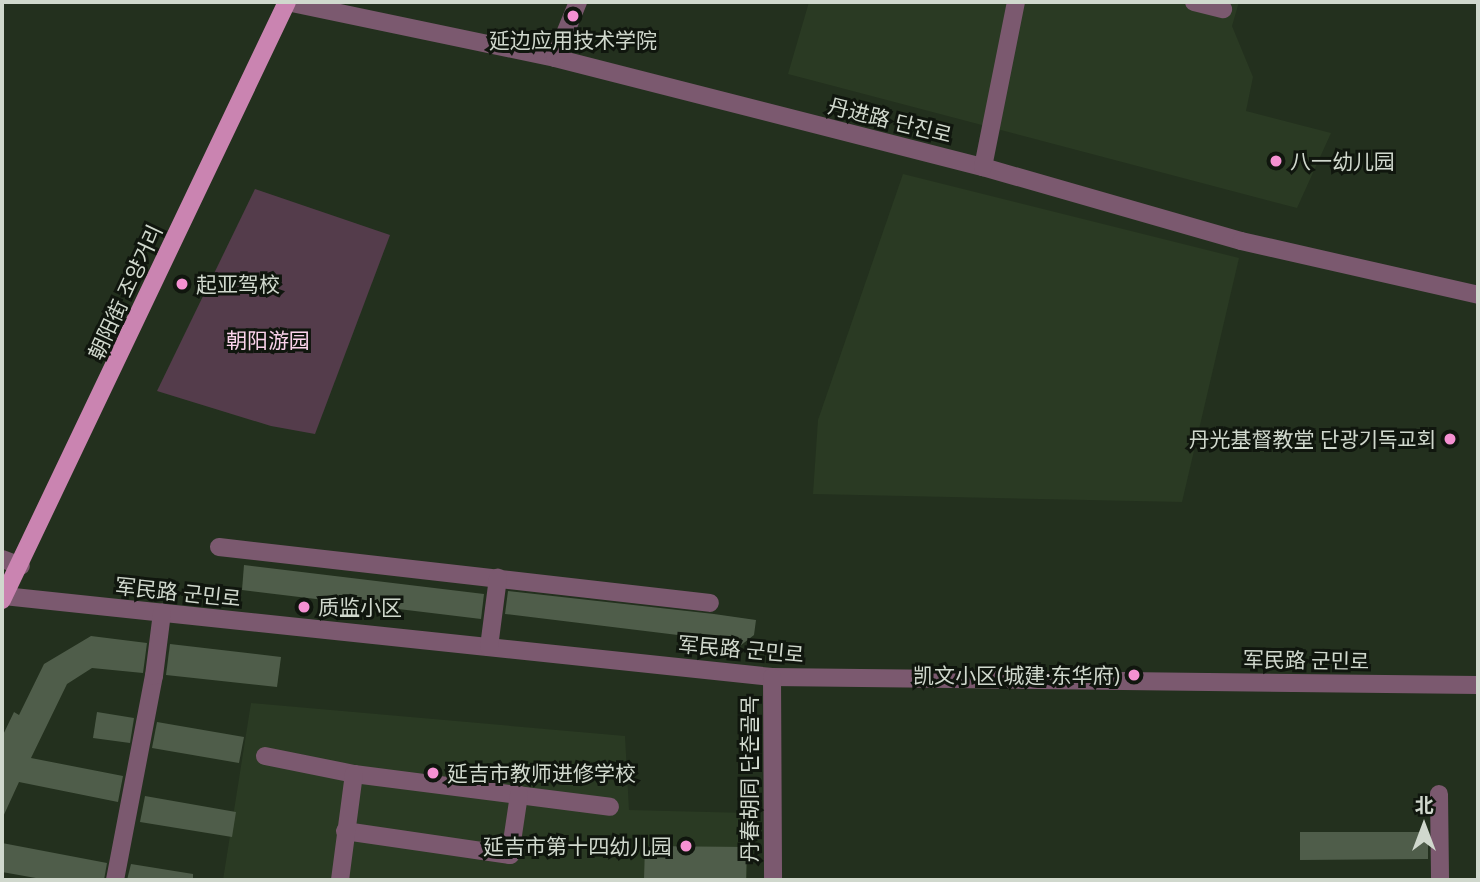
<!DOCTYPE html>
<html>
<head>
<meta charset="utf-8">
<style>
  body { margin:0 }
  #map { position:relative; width:1480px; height:882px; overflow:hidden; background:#23301e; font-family:"Open Sans","Noto Sans SC","Noto Sans KR",sans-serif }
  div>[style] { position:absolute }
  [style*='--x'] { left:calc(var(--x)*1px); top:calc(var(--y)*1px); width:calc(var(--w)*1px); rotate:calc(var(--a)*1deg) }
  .built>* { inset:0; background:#2a3a23 }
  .green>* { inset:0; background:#543c4b }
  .building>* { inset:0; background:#4f5d4a }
  .minor>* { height:18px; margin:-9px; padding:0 9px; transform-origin:9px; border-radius:9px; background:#7b596f }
  .major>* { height:18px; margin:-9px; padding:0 9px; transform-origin:9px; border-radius:9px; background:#ca84b1 }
  .dots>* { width:19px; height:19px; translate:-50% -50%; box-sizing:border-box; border:4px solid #10160e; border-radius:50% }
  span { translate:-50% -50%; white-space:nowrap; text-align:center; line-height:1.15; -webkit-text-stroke:6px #10160e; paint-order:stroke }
  .poi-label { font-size:21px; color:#d0d8cd }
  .left { translate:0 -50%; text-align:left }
  .right { translate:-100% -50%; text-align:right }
  .street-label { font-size:21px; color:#d0d8cd }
  .park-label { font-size:21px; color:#fad2ea }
  .frame { position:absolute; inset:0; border:4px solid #d0d8cd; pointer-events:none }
  .north { position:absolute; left:1389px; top:791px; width:70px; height:70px; -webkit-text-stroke:5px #10160e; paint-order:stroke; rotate:0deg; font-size:19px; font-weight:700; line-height:28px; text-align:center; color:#d0d8cd }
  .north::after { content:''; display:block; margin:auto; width:24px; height:32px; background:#d0d8cd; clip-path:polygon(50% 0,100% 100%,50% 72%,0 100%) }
</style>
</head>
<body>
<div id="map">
  <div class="built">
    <div style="clip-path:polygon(809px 2px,1239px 2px,1232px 26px,1253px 77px,1246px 111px,1331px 133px,1297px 208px,788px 74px)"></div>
    <div style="clip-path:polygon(903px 174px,1239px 258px,1182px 502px,813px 494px,818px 420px)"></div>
    <div style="clip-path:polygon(251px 703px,625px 736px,629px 810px,748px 813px,747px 880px,223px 880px)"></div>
  </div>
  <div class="green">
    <div style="clip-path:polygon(255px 189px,390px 235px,315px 434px,271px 426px,157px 391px)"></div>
  </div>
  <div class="building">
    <div style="clip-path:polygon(244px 565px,484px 594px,481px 619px,242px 590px)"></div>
    <div style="clip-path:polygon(508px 591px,714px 614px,756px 620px,754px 635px,736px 649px,726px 648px,727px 641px,505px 614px)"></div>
    <div style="clip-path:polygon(91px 636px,147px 643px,143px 673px,92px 668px,67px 684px,31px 758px,123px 776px,118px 802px,19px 782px,2px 819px,2px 737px,14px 712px,19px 715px,44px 664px)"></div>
    <div style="clip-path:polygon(170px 644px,281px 657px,277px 687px,166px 675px)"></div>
    <div style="clip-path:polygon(97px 712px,134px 718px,130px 743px,93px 738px)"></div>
    <div style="clip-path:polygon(157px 722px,244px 737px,239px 763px,152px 748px)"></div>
    <div style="clip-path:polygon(145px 796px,236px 812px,232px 837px,140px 822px)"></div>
    <div style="clip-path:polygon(1300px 832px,1428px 832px,1428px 859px,1300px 860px)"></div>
    <div style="clip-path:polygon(2px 843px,107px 863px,104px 880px,47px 880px,2px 872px)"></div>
    <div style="clip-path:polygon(645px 846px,747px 847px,746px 880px,644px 880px)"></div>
    <div style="clip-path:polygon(131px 864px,193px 874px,193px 880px,127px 880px)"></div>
  </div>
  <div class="minor">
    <div style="--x:287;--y:2;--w:274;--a:11.8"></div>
    <div style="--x:555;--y:58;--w:442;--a:14.3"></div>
    <div style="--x:983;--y:167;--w:268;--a:16"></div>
    <div style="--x:1241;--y:241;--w:243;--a:12.8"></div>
    <div style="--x:1194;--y:2;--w:30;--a:14"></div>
    <div style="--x:555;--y:58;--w:61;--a:-67.7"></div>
    <div style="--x:983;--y:167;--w:168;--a:-78.7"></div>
    <div style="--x:219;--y:547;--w:494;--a:6.5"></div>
    <div style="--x:2;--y:559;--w:20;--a:20"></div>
    <div style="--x:4;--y:596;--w:772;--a:6.02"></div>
    <div style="--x:772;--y:677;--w:706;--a:0.65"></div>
    <div style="--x:489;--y:647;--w:70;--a:-82.6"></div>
    <div style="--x:772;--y:677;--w:203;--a:89.7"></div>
    <div style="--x:265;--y:756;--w:91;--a:11.4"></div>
    <div style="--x:354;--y:774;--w:258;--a:7.3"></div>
    <div style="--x:1439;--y:794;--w:86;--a:89.3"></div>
    <div style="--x:345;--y:831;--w:167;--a:8.3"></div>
    <div style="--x:510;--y:855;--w:61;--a:-81.5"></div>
    <div style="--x:115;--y:880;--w:208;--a:-79.2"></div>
    <div style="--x:154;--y:676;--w:64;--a:-82.8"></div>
    <div style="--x:340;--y:880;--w:107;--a:-82.5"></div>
  </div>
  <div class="major">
    <div style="--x:2;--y:600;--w:662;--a:-64.52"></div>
  </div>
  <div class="dots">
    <div style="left:573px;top:16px;background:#f591d2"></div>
    <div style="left:1276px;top:161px;background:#f591d2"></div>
    <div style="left:182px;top:284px;background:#f591d2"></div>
    <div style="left:1450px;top:439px;background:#f591d2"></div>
    <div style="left:304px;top:607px;background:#f591d2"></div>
    <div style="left:1134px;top:675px;background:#f591d2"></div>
    <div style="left:433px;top:773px;background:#f591d2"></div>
    <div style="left:686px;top:846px;background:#f591d2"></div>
  </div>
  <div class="poi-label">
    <span style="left:573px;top:40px">延边应用技术学院</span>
    <span class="left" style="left:1290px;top:161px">八一幼儿园</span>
    <span class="left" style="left:196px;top:284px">起亚驾校</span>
    <span class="right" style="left:1436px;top:439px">丹光基督教堂 단광기독교회</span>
    <span class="left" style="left:318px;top:607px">质监小区</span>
    <span class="right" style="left:1120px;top:675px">凯文小区(城建·东华府)</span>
    <span class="left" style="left:447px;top:773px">延吉市教师进修学校</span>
    <span class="right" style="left:672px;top:846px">延吉市第十四幼儿园</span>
  </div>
  <div class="street-label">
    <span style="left:890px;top:120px;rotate:14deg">丹进路 단진로</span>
    <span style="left:125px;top:292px;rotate:-65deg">朝阳街 조양거리</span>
    <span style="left:178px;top:592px;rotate:6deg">军民路 군민로</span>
    <span style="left:741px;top:649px;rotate:5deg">军民路 군민로</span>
    <span style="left:1306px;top:660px;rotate:1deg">军民路 군민로</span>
    <span style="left:749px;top:779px;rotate:-90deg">丹春胡同 단춘골목</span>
  </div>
  <div class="park-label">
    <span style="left:268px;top:340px">朝阳游园</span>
  </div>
  <div class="frame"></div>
  <div class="north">北</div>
</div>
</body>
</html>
